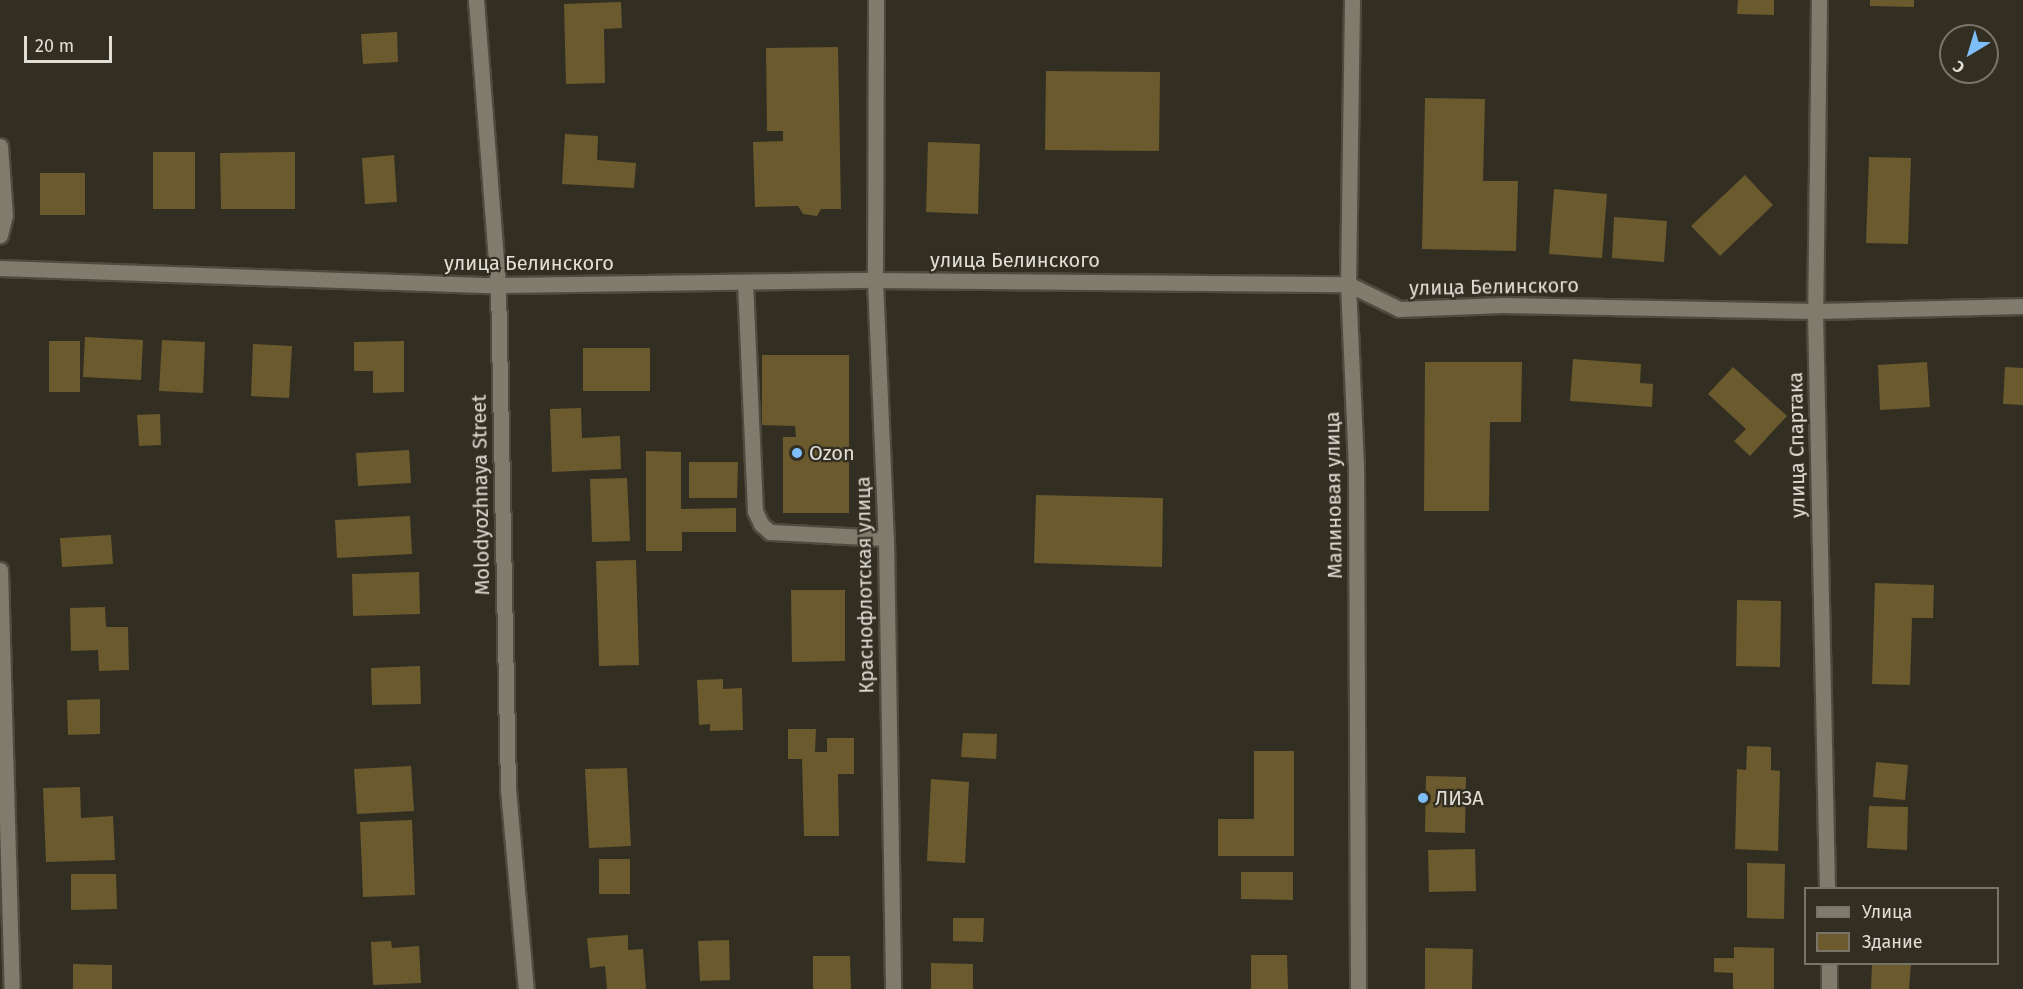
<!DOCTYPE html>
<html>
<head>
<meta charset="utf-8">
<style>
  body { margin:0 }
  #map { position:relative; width:2023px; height:989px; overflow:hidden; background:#332e22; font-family:"Fira Sans",sans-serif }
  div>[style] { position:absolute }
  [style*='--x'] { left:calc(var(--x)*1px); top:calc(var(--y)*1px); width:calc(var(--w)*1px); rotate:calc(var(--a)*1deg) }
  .building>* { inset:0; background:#6a5a2e }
  .roads { filter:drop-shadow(2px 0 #4e4a3f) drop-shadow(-2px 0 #4e4a3f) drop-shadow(0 2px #4e4a3f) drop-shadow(0 -2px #4e4a3f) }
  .minor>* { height:15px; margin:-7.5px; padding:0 7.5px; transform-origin:7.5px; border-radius:7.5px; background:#817b6d }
  .dots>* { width:16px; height:16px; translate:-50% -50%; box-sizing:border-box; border:3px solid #332e22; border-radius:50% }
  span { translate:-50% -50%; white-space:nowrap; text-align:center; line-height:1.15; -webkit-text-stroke:4.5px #332e22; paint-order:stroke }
  .street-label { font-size:20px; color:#e1ded6 }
  .poi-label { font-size:20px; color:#e1ded6 }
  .left { translate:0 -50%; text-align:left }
  .legend { position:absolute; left:1804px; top:887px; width:195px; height:78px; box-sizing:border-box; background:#332e22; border:2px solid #79746a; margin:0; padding:8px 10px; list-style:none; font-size:18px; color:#e1ded6 }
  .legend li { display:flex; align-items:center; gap:12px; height:30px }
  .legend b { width:30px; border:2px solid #79746a }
  .north { position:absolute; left:1939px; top:24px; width:60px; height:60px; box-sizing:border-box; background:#332e22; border:2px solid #79746a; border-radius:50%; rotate:218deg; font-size:16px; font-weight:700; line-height:24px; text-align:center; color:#e1ded6 }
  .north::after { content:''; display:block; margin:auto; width:21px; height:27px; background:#7dbef9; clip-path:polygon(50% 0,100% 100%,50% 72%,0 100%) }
  .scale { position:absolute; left:24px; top:36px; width:88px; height:27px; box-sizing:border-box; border:3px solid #e1ded6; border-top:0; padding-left:8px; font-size:18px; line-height:21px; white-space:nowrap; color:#e1ded6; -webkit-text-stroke:4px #332e22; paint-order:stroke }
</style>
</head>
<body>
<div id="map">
  <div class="building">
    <div style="clip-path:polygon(1738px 0,1774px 0,1774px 15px,1737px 14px)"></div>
    <div style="clip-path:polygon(1870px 0,1914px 0,1914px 7px,1870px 6px)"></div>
    <div style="clip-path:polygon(621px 2px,622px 28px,604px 29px,605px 83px,566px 84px,564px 4px)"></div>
    <div style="clip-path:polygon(397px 32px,398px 62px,363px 64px,361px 34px)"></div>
    <div style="clip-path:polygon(838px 47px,841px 209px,821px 209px,817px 216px,803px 214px,798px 206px,755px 207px,753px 142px,783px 141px,783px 131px,767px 131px,766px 48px)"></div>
    <div style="clip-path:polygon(1046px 71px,1160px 72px,1159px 151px,1045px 150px)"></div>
    <div style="clip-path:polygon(1425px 98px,1485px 99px,1483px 181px,1518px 181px,1516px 251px,1422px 249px)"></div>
    <div style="clip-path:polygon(565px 134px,598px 136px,597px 160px,636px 163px,634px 188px,562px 184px)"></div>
    <div style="clip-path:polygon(928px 142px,980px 144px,978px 214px,926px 212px)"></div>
    <div style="clip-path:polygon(153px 152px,195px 152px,195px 209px,153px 209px)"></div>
    <div style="clip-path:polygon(295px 152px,295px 209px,221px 209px,220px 153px)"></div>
    <div style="clip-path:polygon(394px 155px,397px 202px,365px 204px,362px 158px)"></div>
    <div style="clip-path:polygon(1869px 157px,1911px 158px,1908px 244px,1866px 243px)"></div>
    <div style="clip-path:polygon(40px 173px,85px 173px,85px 215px,40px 215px)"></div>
    <div style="clip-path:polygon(1745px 175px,1773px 205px,1720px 256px,1691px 226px)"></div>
    <div style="clip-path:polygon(1554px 189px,1607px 194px,1602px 258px,1549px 254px)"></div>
    <div style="clip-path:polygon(1614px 217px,1667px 221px,1664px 262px,1612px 258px)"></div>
    <div style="clip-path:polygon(85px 337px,143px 340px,141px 380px,83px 377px)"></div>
    <div style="clip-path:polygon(162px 340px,205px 342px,203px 393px,159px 391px)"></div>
    <div style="clip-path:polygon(49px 341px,80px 341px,80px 392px,49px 392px)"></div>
    <div style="clip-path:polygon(404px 341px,404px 392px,373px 393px,373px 371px,354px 371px,354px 342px)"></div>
    <div style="clip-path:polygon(253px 344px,292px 346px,289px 398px,251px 396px)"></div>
    <div style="clip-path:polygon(583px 348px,650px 348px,650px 391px,583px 391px)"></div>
    <div style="clip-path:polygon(762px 355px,849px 355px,849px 513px,783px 513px,783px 437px,796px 437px,795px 426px,762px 425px)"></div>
    <div style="clip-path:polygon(1573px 359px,1641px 364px,1640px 383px,1653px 384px,1652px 407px,1570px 401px)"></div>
    <div style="clip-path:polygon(1425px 362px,1522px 362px,1521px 422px,1490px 422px,1489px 511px,1424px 511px)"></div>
    <div style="clip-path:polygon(1927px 362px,1930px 407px,1880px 410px,1878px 365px)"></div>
    <div style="clip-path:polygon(1733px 367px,1787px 416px,1750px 456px,1734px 441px,1746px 429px,1708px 394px)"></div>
    <div style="clip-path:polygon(2005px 367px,2023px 368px,2023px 405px,2003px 404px)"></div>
    <div style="clip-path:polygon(581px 408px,582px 438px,620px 436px,621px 469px,552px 472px,550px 409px)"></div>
    <div style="clip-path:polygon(160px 414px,161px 445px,139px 446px,137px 415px)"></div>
    <div style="clip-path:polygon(409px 450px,411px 483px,358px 486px,356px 453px)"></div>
    <div style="clip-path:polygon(646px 451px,681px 452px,681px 509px,736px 508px,736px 532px,682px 532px,682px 551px,646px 551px)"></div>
    <div style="clip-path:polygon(689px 462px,738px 462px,737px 498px,689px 498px)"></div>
    <div style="clip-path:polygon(627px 478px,630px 541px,592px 542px,590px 479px)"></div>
    <div style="clip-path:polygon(1036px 495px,1163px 498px,1162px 567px,1034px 563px)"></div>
    <div style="clip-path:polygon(410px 516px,412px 554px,337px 558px,335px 520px)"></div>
    <div style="clip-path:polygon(111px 535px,113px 564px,62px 567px,60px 538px)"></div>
    <div style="clip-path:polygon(636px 560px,639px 665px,599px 666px,596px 561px)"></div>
    <div style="clip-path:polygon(419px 572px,420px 614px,353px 616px,352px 574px)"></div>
    <div style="clip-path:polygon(1875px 583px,1934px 585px,1933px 618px,1912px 618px,1910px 685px,1872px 684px)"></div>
    <div style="clip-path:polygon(791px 590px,845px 590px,845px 661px,792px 662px)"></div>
    <div style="clip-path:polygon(1737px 600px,1781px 601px,1780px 667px,1736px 666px)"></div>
    <div style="clip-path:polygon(105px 607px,106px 627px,128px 627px,129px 670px,99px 671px,98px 650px,71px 651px,70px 608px)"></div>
    <div style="clip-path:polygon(420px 666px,421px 704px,372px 705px,371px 668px)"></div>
    <div style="clip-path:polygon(723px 679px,723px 689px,742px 688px,743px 730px,710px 731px,710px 724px,699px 725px,697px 680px)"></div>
    <div style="clip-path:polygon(100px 699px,100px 734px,68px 735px,67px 700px)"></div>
    <div style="clip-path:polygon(788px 729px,816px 729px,815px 752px,827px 752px,827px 738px,854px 738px,854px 774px,838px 774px,839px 836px,804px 836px,802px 759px,788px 759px)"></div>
    <div style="clip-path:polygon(963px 733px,997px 734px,996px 759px,961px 757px)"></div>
    <div style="clip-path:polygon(1747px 746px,1771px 747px,1771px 770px,1780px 771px,1778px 851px,1735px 849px,1737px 769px,1746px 770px)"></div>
    <div style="clip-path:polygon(1254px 751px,1294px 751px,1294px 856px,1218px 856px,1218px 819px,1254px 819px)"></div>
    <div style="clip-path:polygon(1876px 762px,1908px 765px,1905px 800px,1873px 797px)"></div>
    <div style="clip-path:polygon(411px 766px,414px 811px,357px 814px,354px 769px)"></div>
    <div style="clip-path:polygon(627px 768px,631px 846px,589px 848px,585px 769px)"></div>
    <div style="clip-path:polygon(1426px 776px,1466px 777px,1465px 833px,1425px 832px)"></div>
    <div style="clip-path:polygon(931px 779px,969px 782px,965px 863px,927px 861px)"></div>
    <div style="clip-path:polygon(80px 787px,81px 818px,113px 816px,115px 860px,46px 862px,43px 788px)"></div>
    <div style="clip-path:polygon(1869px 806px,1908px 807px,1907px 850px,1867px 848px)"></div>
    <div style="clip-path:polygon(412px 820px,415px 895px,363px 897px,360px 822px)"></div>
    <div style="clip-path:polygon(1475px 849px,1476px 891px,1429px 892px,1428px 850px)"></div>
    <div style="clip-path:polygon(599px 859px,630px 859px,630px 894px,599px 894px)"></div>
    <div style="clip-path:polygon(1747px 863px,1785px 864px,1784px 919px,1747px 918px)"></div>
    <div style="clip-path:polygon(1241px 872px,1293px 872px,1293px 900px,1241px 899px)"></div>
    <div style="clip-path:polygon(71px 874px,116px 874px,117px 909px,71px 910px)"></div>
    <div style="clip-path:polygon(953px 918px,984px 918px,983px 942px,953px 941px)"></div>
    <div style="clip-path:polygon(628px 935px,628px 950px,643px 949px,646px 989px,607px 989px,605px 966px,590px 968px,587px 938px)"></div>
    <div style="clip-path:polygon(729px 940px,730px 980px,700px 981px,698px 941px)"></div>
    <div style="clip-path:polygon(391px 941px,392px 948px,419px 946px,421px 983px,373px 985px,371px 942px)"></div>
    <div style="clip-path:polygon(1734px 947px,1774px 948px,1774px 989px,1733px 989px,1733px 973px,1714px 972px,1714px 958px,1734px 958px)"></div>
    <div style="clip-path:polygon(1425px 948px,1473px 949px,1472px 989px,1425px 989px)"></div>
    <div style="clip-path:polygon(1251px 955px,1287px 955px,1288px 989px,1251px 989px)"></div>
    <div style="clip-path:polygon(813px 956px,850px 956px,851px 989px,813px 989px)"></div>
    <div style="clip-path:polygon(931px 963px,973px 964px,973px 989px,931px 989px)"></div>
    <div style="clip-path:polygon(73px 964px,112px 965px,112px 989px,73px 989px)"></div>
    <div style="clip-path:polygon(1872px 964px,1911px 964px,1909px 989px,1871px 989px)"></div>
  </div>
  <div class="roads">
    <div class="minor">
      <div style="--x:476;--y:0;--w:286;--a:85.6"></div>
      <div style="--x:498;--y:285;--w:504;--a:88.86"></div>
      <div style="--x:508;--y:789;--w:201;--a:84.9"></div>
      <div style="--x:876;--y:0;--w:280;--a:90.2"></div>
      <div style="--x:875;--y:280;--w:258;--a:87.6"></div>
      <div style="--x:886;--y:538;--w:451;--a:89.1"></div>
      <div style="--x:1352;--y:0;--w:284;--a:90.8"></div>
      <div style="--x:1348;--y:284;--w:180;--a:87.5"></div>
      <div style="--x:1356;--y:464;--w:525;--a:89.78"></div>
      <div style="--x:1819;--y:0;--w:311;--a:90.7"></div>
      <div style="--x:1815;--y:311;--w:577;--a:88.81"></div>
      <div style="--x:0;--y:146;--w:69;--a:85.9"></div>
      <div style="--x:5;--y:215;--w:21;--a:104"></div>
      <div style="--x:0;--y:268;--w:498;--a:2"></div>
      <div style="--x:498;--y:285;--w:377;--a:-0.8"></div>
      <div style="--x:875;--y:280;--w:473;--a:0.5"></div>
      <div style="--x:1348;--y:284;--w:57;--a:26.1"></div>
      <div style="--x:1399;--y:309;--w:104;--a:-2.2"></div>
      <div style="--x:1503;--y:305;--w:312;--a:1.1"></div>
      <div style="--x:1815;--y:311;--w:208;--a:-1.4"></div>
      <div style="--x:745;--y:282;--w:229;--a:87.5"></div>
      <div style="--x:755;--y:511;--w:14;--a:65"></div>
      <div style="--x:761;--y:524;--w:12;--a:42"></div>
      <div style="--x:770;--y:532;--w:116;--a:3"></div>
      <div style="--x:0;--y:570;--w:419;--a:88.4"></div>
      <div style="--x:1829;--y:964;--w:25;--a:90"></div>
    </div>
  </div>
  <div class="dots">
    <div style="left:797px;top:453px;background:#7dbef9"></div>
    <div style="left:1423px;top:798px;background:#7dbef9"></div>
  </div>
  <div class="street-label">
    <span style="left:1015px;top:260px">улица Белинского</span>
    <span style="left:529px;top:263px">улица Белинского</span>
    <span style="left:1494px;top:287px;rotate:-1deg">улица Белинского</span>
    <span style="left:1797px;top:445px;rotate:-91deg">улица Спартака</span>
    <span style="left:481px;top:495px;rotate:-91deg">Molodyozhnaya Street</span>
    <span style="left:1334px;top:495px;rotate:-91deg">Малиновая улица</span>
    <span style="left:865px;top:585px;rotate:-91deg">Краснофлотская улица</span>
  </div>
  <div class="poi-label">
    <span class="left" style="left:809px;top:453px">Ozon</span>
    <span class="left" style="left:1435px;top:798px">ЛИЗА</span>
  </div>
  <ul class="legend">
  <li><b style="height:8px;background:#817b6d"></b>Улица</li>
  <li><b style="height:16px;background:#6a5a2e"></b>Здание</li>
  </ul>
  <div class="north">С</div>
  <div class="scale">20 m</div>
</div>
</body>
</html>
